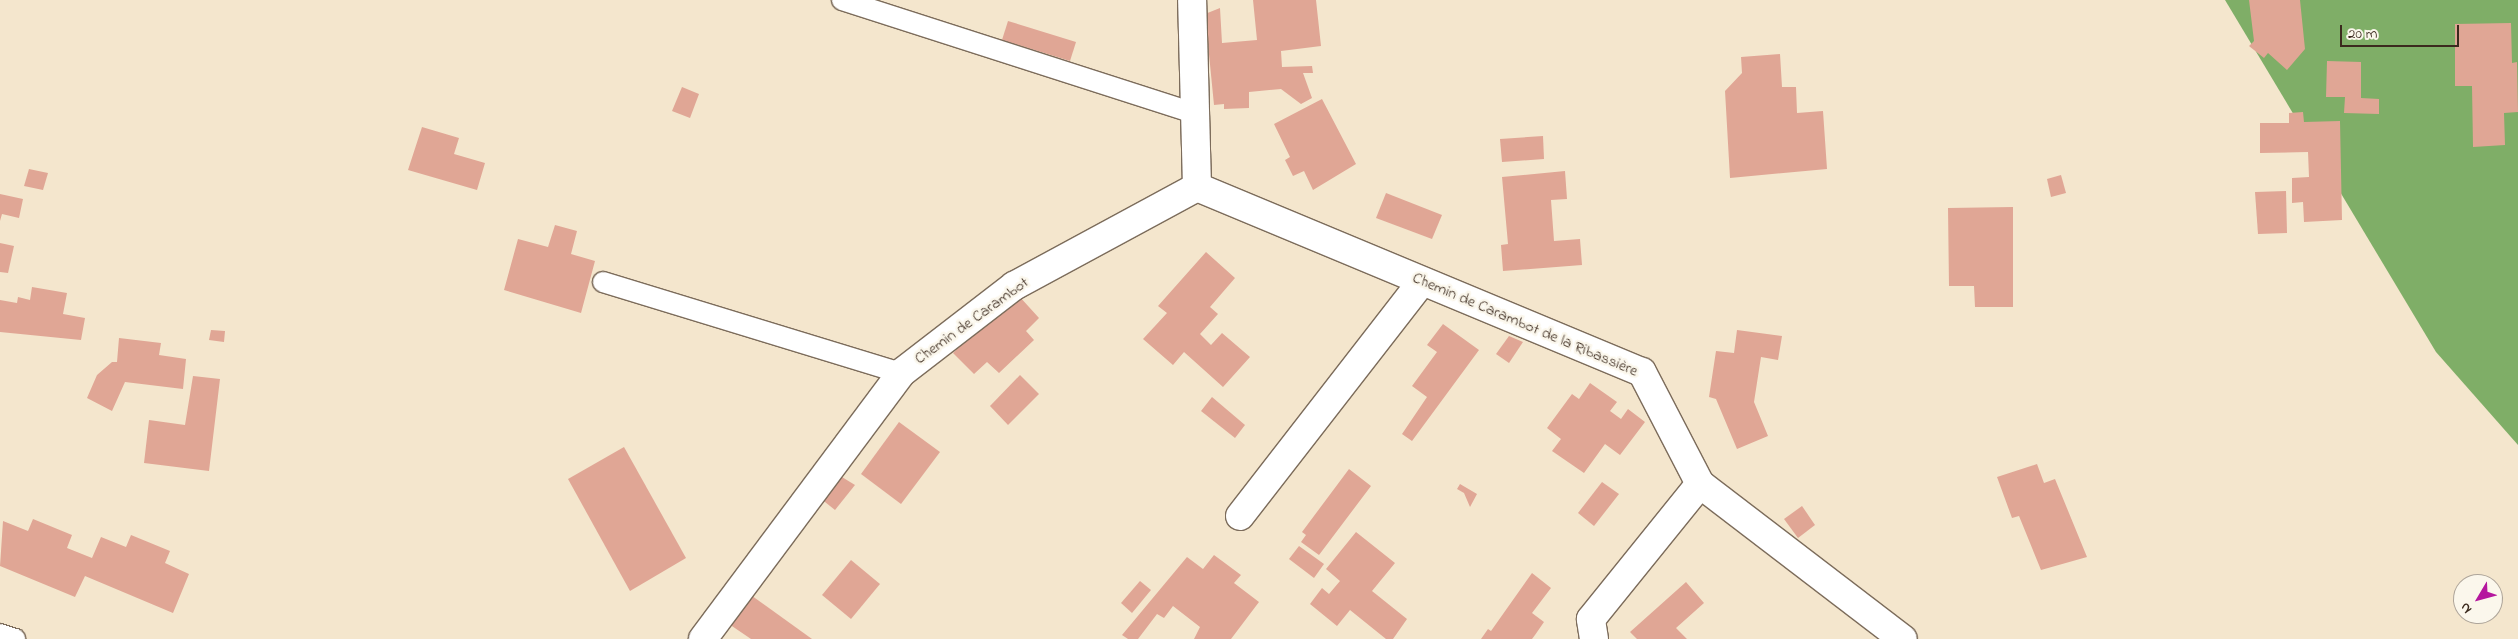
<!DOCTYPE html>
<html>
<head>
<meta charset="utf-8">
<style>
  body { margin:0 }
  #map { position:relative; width:2518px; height:639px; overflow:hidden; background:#f4e6cd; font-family:"Indie Flower",sans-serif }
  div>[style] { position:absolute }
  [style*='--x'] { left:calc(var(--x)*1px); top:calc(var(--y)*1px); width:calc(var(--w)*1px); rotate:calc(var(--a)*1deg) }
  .forest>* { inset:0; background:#7fae67 }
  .building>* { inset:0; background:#e0a695 }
  .roads { filter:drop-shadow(1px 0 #7c6c5b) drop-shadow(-1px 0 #7c6c5b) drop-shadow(0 1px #7c6c5b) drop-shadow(0 -1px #7c6c5b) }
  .service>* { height:20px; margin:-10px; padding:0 10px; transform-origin:10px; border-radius:10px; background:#fff }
  .minor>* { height:28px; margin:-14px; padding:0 14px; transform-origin:14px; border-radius:14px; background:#fff }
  span { translate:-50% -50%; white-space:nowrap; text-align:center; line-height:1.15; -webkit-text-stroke:5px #fbf7ec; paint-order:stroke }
  .street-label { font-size:16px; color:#3b2a1e }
  .north { position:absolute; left:2453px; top:574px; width:50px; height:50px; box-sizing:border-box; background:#fbf7ec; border:1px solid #aea59a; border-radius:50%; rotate:233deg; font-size:14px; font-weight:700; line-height:20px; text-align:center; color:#3b2a1e }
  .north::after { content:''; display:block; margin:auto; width:18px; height:22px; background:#b5179e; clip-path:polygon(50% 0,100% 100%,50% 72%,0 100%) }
  .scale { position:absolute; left:2340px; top:25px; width:119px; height:22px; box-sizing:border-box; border:2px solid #3b2a1e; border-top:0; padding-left:6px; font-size:15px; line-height:18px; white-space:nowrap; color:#3b2a1e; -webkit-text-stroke:4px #fbf7ec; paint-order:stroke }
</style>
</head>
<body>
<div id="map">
  <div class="forest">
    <div style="clip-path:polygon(2225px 0,2518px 0,2518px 445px,2436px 352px)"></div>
  </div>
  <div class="building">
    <div style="clip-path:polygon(1253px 0,1316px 0,1321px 46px,1281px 51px,1282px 67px,1312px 66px,1313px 73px,1303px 73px,1312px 98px,1301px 104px,1281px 89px,1249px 92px,1249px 108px,1224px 109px,1224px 104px,1214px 105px,1205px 14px,1220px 8px,1222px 43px,1257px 40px)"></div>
    <div style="clip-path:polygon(2249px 0,2300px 0,2305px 49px,2287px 70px,2268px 53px,2264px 58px,2249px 46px,2254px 41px)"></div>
    <div style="clip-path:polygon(1008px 21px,1076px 42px,1070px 61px,1002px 40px)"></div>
    <div style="clip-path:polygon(2511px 23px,2512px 63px,2517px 62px,2518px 112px,2504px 113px,2505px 145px,2473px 147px,2472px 86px,2455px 86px,2455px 24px)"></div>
    <div style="clip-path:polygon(1780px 54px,1782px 87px,1796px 87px,1797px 113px,1823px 111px,1827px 169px,1730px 178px,1725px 91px,1742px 73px,1741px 57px)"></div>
    <div style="clip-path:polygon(2327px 61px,2361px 62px,2361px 98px,2379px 99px,2379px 114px,2344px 113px,2345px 97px,2326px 97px)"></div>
    <div style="clip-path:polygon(682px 87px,699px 94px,690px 118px,672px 111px)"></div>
    <div style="clip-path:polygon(1322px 99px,1356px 164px,1313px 190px,1304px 171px,1293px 176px,1285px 160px,1290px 157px,1274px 124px)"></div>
    <div style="clip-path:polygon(2303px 112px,2304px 122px,2340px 121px,2342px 220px,2304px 222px,2303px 202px,2292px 203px,2292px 178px,2309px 177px,2308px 152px,2260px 153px,2260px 123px,2289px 123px,2289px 113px)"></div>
    <div style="clip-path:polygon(422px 127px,459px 138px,454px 154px,485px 163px,477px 190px,408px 170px)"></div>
    <div style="clip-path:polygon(1543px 136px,1544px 159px,1502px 162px,1500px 139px)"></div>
    <div style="clip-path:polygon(29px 169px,48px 173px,43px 190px,24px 186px)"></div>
    <div style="clip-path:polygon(1565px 171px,1567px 199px,1551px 200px,1554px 241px,1580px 239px,1582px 265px,1503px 271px,1501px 245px,1508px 244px,1502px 177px)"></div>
    <div style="clip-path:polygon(2061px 175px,2066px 193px,2051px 197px,2047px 179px)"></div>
    <div style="clip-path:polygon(2286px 191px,2287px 233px,2258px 234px,2255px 192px)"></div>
    <div style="clip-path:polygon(1386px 193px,1442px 215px,1432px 239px,1376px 218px)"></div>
    <div style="clip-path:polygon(0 194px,23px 199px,19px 218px,2px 214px,0 221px)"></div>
    <div style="clip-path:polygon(2013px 207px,2013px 307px,1975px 307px,1974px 286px,1949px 286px,1948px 208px)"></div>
    <div style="clip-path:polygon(555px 225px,577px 231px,571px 254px,595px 261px,581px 313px,504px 290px,518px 239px,548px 247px)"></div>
    <div style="clip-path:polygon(0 243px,14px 246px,8px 273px,0 272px)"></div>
    <div style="clip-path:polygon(1206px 252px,1235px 278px,1210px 307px,1218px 314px,1200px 334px,1211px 345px,1222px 333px,1250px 357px,1223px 387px,1184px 352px,1173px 365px,1143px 339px,1167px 313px,1158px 306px)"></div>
    <div style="clip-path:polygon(32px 287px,67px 293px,63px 314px,85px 318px,81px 340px,0 332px,0 300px,17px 303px,18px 297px,30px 300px)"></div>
    <div style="clip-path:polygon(1019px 296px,1039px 318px,1026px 331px,1034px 340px,999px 373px,987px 362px,974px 374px,953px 353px,1000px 307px)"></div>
    <div style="clip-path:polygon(1443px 324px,1479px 350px,1412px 441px,1402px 434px,1427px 397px,1412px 386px,1437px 352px,1427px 345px)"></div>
    <div style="clip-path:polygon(211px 330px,225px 331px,224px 342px,209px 340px)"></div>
    <div style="clip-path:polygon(1737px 330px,1782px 336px,1778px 360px,1761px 357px,1754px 402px,1768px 436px,1737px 449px,1716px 399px,1709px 397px,1716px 351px,1734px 353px)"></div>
    <div style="clip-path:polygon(1509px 336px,1523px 342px,1509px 363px,1496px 354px)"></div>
    <div style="clip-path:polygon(119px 338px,161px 343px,159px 355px,186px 359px,183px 389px,125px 382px,112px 411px,87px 398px,97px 375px,112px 362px,117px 362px)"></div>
    <div style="clip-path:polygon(1020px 375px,1039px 394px,1008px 425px,990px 406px)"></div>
    <div style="clip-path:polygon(193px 376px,220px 379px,209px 471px,144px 463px,149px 420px,185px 425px)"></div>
    <div style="clip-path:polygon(1590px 383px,1617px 402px,1610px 411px,1621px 419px,1628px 409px,1645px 422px,1620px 455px,1605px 444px,1584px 473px,1552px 451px,1561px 439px,1547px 428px,1572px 394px,1579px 399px)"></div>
    <div style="clip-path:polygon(1212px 397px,1245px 425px,1235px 438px,1201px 411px)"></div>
    <div style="clip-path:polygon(899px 422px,940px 452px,901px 504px,861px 474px)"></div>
    <div style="clip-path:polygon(624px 447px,686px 558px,630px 591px,568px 479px)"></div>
    <div style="clip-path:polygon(2037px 464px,2044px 483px,2055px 479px,2087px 557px,2041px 570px,2019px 516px,2012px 518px,1997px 477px)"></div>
    <div style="clip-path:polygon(1349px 469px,1371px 486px,1319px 555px,1301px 542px,1306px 535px,1302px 532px)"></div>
    <div style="clip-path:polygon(837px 474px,855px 485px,835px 510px,820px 498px)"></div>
    <div style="clip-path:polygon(1602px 482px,1619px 494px,1594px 526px,1578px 513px)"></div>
    <div style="clip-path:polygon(1460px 484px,1477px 494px,1470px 507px,1464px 493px,1457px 489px)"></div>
    <div style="clip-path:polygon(1802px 506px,1815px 525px,1798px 538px,1784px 519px)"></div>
    <div style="clip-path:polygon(33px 519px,72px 535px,67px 548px,92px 558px,101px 537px,126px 547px,131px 535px,170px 551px,165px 563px,189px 574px,173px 613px,85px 576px,75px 597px,0 566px,3px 521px,28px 531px)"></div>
    <div style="clip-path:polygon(1356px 532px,1395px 563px,1372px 591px,1407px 619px,1393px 639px,1386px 639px,1350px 610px,1337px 626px,1310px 604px,1322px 588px,1329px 594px,1340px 581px,1326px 569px)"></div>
    <div style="clip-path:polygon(1299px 546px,1324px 564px,1314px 578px,1289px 559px)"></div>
    <div style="clip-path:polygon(1214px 555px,1241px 575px,1234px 583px,1259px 602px,1231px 639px,1194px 639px,1200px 627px,1173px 606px,1164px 618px,1157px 614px,1138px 639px,1128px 639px,1122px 635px,1187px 557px,1203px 569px)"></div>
    <div style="clip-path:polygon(851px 560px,880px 584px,851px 619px,822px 595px)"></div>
    <div style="clip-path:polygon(1532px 573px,1551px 588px,1532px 613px,1544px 622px,1535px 635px,1532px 639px,1481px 639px,1488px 629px,1491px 631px)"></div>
    <div style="clip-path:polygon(1140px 581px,1151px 590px,1132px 613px,1121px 603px)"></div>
    <div style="clip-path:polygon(1686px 582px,1704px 603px,1676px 628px,1687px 639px,1637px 639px,1630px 632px)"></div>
    <div style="clip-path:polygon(748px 593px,812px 639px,751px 639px,726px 622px)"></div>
  </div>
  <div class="roads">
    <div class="service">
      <div style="--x:842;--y:0;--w:370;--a:17.8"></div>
      <div style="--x:603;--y:282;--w:312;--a:17"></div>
      <div style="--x:0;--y:634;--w:16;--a:18"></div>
    </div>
    <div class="minor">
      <div style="--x:1197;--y:187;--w:482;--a:22.6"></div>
      <div style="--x:1642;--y:372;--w:126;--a:62.6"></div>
      <div style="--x:1700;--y:484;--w:255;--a:37.4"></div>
      <div style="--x:1240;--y:516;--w:297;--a:-52.2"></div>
      <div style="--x:703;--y:639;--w:332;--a:-53.3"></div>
      <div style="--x:901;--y:373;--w:143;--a:-37.6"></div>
      <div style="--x:1014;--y:286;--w:208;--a:-28.4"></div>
      <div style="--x:1197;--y:187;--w:187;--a:-91.5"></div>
      <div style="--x:1594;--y:639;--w:20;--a:-99"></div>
      <div style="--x:1591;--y:619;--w:174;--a:-51.1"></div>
    </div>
  </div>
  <div class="street-label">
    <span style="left:972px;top:321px;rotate:-36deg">Chemin de Carambot</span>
    <span style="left:1525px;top:325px;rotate:23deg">Chemin de Carambot de la Ribassière</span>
  </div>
  <div class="north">N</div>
  <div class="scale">20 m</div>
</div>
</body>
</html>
